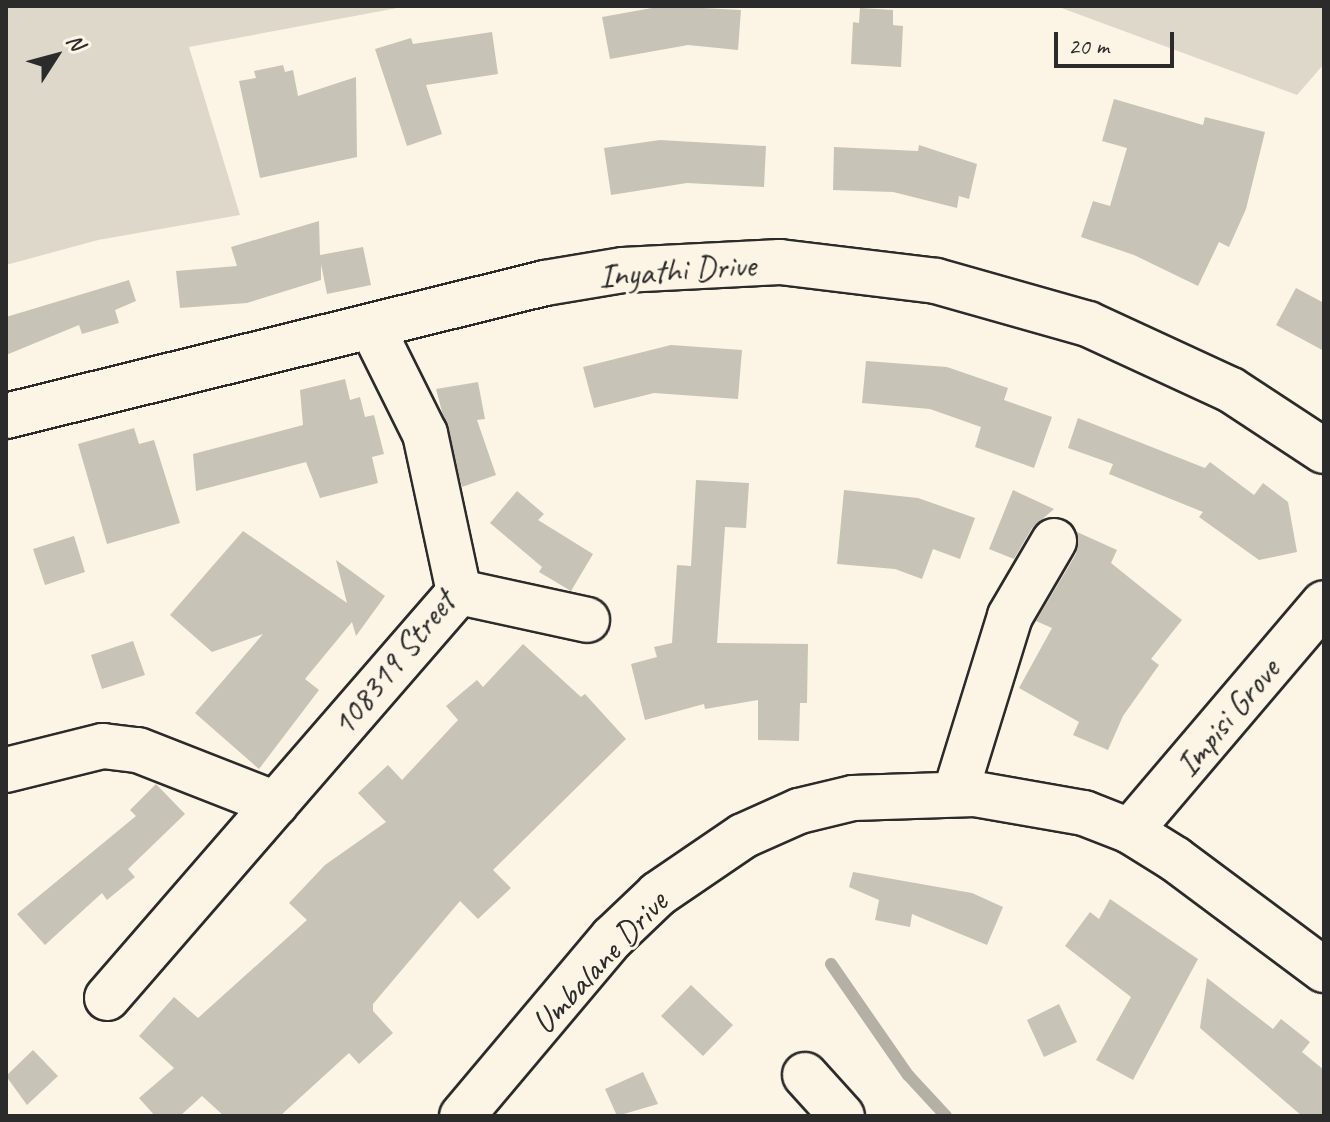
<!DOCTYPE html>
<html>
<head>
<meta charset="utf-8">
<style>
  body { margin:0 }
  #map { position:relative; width:1330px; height:1122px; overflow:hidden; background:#fcf5e5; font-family:Caveat,sans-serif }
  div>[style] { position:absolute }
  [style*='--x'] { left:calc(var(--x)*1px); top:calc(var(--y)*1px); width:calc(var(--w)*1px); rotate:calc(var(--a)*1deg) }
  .green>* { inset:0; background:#ded8ca }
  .stream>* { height:12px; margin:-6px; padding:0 6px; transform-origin:6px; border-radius:6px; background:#b4b0a5 }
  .building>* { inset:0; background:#c8c3b7 }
  .roads { filter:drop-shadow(2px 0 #2b2b2b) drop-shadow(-2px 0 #2b2b2b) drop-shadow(0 2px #2b2b2b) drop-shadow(0 -2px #2b2b2b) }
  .minor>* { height:44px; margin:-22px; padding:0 22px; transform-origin:22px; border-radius:22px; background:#fcf5e5 }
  span { translate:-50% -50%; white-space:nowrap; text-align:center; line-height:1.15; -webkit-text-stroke:6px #fcf5e5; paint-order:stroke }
  .street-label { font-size:34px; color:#2b2b2b }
  .frame { position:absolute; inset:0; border:8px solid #2b2b2b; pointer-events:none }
  .north { position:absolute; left:16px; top:16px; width:80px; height:80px; -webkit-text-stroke:6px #fcf5e5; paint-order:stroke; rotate:54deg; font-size:22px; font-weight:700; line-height:32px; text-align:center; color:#2b2b2b }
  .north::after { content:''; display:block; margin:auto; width:28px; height:36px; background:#2b2b2b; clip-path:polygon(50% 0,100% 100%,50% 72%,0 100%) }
  .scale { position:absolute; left:1054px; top:32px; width:120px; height:36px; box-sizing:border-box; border:4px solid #2b2b2b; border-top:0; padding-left:10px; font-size:24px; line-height:28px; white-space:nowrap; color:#2b2b2b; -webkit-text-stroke:6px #fcf5e5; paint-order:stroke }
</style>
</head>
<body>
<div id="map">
  <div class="green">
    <div style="clip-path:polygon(6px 6px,408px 6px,189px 47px,240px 215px,98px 240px,6px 265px)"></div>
    <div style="clip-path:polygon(1056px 6px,1324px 6px,1324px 64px,1297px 95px)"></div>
  </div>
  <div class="stream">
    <div style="--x:831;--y:964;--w:135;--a:55.3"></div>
    <div style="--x:908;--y:1075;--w:56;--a:47.2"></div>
  </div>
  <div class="building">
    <div style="clip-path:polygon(663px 6px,741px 10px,738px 50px,688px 45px,610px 59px,602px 17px)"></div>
    <div style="clip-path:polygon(860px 8px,893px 10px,893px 25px,903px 26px,901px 67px,851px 64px,853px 22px,859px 23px)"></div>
    <div style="clip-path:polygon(492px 32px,498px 74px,426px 85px,442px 134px,407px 146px,375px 49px,411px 38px,413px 44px)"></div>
    <div style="clip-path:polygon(283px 65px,285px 72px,293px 70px,298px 96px,356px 77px,357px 157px,260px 178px,239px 81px,256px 78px,254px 71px)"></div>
    <div style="clip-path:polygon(1114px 99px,1203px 125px,1205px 117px,1265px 132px,1246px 209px,1229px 247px,1219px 242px,1198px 286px,1134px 255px,1081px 237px,1093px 201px,1110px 206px,1127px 148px,1102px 141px)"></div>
    <div style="clip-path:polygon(660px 140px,766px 146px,764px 187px,687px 183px,611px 195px,604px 148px)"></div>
    <div style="clip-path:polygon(919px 145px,977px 164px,969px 199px,959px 196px,957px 208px,893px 192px,833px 190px,834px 147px,918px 151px)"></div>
    <div style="clip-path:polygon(319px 221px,320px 255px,363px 247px,371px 285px,327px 294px,321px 264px,321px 280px,247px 303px,180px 308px,176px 271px,237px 266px,231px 247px)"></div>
    <div style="clip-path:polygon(129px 280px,136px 301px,115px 310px,119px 323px,82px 334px,79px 325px,6px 355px,6px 317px)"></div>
    <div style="clip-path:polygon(1296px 288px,1324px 303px,1324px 351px,1276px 325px)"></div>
    <div style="clip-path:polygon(671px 345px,742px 350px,738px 399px,654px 393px,594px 408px,583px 367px)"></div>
    <div style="clip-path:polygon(866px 361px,947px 367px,1008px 388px,1004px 400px,1052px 417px,1034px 468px,975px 447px,981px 427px,930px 409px,862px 403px)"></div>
    <div style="clip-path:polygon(345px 379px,350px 400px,360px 397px,365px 417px,374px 415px,384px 454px,372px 457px,378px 483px,320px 498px,306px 462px,196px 491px,193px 454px,303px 425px,300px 390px)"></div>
    <div style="clip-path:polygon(478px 382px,485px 419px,477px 420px,496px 475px,462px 487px,436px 389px)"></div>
    <div style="clip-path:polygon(1078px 418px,1205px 468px,1210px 462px,1254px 495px,1263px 483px,1288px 502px,1297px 552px,1259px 560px,1199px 517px,1203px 512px,1109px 474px,1113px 464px,1068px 448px)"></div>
    <div style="clip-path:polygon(134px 428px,139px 444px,154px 440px,180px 523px,107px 544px,78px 444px)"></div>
    <div style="clip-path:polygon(696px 480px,749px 483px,746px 528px,725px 527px,717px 643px,808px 644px,807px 703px,800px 703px,799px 741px,758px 740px,758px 700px,705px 709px,704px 704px,645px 720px,631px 664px,657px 657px,654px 647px,672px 643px,677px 565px,691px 566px)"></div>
    <div style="clip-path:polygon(844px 490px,918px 498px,975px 518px,960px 559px,933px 549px,922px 579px,895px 569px,837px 564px)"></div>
    <div style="clip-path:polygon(1013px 490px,1054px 509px,1032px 528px,1014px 559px,989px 549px)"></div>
    <div style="clip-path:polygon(517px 491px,544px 514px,538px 520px,593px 554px,571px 591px,539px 572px,542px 567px,490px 523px)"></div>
    <div style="clip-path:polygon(243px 531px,347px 603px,336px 560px,385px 596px,356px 636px,352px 622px,305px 679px,319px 690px,259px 769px,195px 713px,263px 634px,212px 652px,170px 615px)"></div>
    <div style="clip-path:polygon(1077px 532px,1117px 550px,1111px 563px,1182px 620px,1151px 659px,1159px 665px,1123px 716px,1108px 750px,1073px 735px,1079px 722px,1019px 688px,1052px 628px,1036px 621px,1076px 554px)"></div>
    <div style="clip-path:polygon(74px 536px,85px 572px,45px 585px,33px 549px)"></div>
    <div style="clip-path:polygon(133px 641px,145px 675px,102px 689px,91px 655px)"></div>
    <div style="clip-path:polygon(523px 644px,581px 697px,585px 694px,626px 739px,493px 870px,511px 888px,478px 919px,460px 901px,373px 1004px,373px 1011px,393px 1033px,359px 1064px,349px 1053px,280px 1116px,224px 1116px,202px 1096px,180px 1116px,155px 1116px,139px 1098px,174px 1068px,139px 1036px,174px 997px,198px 1018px,307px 920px,289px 903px,325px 865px,386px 822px,358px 793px,388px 765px,402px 780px,458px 720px,446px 706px,477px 680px,483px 687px)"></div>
    <div style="clip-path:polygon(156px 784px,185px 814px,128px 869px,135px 877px,107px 900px,102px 893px,45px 945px,17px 914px,136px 816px,130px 810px)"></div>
    <div style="clip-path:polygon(853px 872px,972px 893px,1003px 907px,987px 945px,912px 914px,910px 927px,875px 920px,879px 900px,849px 887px)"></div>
    <div style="clip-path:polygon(1110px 899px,1198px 959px,1133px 1080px,1096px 1060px,1131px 997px,1065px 946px,1090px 912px,1099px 919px)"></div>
    <div style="clip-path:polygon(1207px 978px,1273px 1029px,1281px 1019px,1310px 1042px,1302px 1052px,1324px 1070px,1324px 1116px,1302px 1116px,1200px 1028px)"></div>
    <div style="clip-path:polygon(691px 985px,733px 1025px,703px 1056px,661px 1016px)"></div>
    <div style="clip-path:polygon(1059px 1004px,1077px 1042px,1044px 1057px,1027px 1020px)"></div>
    <div style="clip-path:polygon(33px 1050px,58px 1076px,27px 1105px,6px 1076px)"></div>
    <div style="clip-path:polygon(643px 1072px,658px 1104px,617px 1116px,605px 1089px)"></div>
  </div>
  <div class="roads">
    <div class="minor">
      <div style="--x:6;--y:416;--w:555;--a:-13.86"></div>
      <div style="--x:545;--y:283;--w:79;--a:-9.5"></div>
      <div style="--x:623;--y:270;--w:157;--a:-2.9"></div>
      <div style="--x:780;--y:262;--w:157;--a:6.9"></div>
      <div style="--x:936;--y:281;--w:158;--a:15.8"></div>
      <div style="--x:1088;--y:324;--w:157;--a:24.8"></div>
      <div style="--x:1231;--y:390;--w:111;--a:33.3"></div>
      <div style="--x:459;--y:592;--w:131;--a:12.3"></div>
      <div style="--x:6;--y:770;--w:100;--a:-13.9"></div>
      <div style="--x:103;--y:746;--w:35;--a:7"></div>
      <div style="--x:138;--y:750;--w:148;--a:21.4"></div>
      <div style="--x:955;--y:794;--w:186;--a:-72.8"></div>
      <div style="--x:1010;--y:616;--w:87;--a:-59.6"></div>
      <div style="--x:1130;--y:831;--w:299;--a:-49.6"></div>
      <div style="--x:107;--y:998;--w:537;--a:-49.07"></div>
      <div style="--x:459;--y:592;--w:162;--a:-102.1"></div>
      <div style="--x:425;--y:434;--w:119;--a:-116.4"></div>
      <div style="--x:805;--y:1075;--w:55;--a:47.9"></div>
      <div style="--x:462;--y:1116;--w:233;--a:-49.9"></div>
      <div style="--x:612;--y:938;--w:64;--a:-43.7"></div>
      <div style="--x:658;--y:894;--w:103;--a:-34.3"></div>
      <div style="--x:743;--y:836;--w:61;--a:-24.1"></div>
      <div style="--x:799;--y:811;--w:56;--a:-13.5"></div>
      <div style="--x:853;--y:798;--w:122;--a:-1.9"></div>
      <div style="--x:975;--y:794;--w:111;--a:9.9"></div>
      <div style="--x:1084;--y:813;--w:49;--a:21.4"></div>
      <div style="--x:1130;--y:831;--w:53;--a:31.9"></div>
      <div style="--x:1175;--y:859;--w:186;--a:36.7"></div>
    </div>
  </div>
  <div class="street-label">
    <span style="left:677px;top:270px;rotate:-4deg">Inyathi Drive</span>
    <span style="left:393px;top:663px;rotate:-51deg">108319 Street</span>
    <span style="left:1227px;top:717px;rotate:-50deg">Impisi Grove</span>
    <span style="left:599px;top:962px;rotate:-47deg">Umbalane Drive</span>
  </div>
  <div class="frame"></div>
  <div class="north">N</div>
  <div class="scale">20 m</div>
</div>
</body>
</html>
